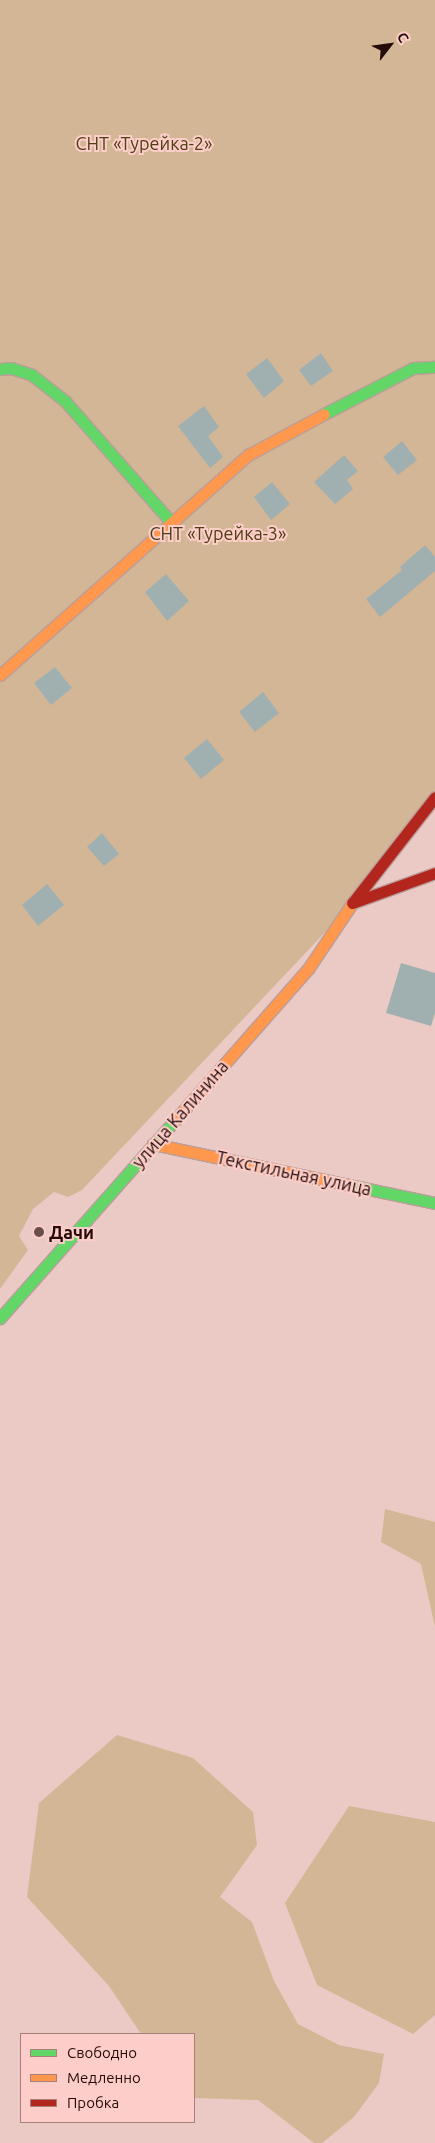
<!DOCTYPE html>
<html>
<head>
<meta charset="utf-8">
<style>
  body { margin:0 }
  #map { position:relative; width:435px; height:2143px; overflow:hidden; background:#ebcac5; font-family:Ubuntu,sans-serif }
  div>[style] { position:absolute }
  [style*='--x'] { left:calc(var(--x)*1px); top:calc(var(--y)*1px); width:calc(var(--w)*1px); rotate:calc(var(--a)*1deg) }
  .green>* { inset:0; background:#d3b696 }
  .building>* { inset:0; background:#a0b0b1 }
  .roads { filter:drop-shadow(1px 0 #ba9e9b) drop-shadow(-1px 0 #ba9e9b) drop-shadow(0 1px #ba9e9b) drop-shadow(0 -1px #ba9e9b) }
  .fast>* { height:11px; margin:-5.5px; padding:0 5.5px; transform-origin:5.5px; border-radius:5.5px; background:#63d668 }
  .slow>* { height:11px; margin:-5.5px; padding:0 5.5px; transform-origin:5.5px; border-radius:5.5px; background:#ff974d }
  .jam>* { height:11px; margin:-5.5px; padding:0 5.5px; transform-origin:5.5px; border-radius:5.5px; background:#b3261e }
  .dots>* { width:14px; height:14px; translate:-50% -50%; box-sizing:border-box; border:2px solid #fdcec9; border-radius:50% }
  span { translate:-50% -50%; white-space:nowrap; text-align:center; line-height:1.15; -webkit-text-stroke:4px #fdcec9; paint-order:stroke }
  .park-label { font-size:18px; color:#4f3d14 }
  .street-label { font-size:18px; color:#250b09 }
  .poi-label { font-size:18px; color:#250b09; font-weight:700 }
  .left { translate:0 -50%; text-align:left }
  .legend { position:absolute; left:20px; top:2033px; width:175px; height:90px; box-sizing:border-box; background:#fdcec9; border:1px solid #a7807c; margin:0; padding:6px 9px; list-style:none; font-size:15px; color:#250b09 }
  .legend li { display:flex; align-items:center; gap:10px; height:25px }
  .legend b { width:25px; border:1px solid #a7807c }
  .north { position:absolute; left:365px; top:20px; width:50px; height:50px; -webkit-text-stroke:4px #fdcec9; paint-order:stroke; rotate:60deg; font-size:14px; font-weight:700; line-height:20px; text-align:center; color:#250b09 }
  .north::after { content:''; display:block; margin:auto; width:18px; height:22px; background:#250b09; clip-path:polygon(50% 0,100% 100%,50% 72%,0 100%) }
</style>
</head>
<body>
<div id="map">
  <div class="green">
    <div style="clip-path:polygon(0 0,435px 0,435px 804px,347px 909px,82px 1190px,68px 1197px,54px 1192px,33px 1209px,19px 1236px,28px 1250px,0 1289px)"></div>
    <div style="clip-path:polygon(385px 1509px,435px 1522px,435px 1627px,421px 1564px,381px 1542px)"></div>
    <div style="clip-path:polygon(117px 1735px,193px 1758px,253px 1812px,257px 1845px,220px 1897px,252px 1922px,274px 1981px,298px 2024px,339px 2045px,384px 2054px,379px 2083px,354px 2117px,322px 2143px,314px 2143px,258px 2100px,194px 2098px,194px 2034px,141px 2034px,109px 1986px,27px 1897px,39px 1803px)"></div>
    <div style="clip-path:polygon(349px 1806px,435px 1822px,435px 2015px,413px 2034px,317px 1985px,285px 1903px)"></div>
  </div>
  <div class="building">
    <div style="clip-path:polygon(321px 353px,333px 371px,311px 386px,299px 370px)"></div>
    <div style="clip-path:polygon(267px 358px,284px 381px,264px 398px,246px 374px)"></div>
    <div style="clip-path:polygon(204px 406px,219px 427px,208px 436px,223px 457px,210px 468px,178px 426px)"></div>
    <div style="clip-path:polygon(402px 441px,417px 460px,398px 475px,383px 457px)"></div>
    <div style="clip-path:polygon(344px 455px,358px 471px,347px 480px,353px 489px,335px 504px,314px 482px)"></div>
    <div style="clip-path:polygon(272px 482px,290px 504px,271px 520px,254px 497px)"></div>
    <div style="clip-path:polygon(425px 545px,435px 557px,435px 571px,380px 617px,366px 599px,402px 570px,400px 567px)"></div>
    <div style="clip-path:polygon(166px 574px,189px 601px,167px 621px,145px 592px)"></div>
    <div style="clip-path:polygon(55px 667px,72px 688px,51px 705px,34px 683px)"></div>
    <div style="clip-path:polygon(263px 692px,279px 713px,255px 732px,239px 712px)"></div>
    <div style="clip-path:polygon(207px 739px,224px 760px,201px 779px,184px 758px)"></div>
    <div style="clip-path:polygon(102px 833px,119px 854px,104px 866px,87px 847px)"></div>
    <div style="clip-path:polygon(47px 884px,64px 905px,38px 926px,22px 905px)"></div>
    <div style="clip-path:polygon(401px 963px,435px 973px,435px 1013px,431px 1026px,386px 1013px)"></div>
  </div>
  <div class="roads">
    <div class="fast">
      <div style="--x:0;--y:369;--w:11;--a:-5"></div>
      <div style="--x:11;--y:368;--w:22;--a:18"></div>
      <div style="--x:32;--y:375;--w:42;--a:38.2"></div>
      <div style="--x:65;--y:401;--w:161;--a:48.8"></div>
      <div style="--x:324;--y:414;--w:100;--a:-27.3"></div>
      <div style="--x:413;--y:368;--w:22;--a:-3"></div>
      <div style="--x:349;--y:1185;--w:88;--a:11.8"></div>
      <div style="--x:0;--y:1318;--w:266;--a:-48.5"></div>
    </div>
    <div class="slow">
      <div style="--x:0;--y:675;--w:332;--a:-41.6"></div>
      <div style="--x:248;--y:455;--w:86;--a:-28.3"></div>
      <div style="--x:176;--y:1119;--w:200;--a:-48.7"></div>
      <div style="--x:308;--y:969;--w:81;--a:-56.1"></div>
      <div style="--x:153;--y:1144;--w:200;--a:11.8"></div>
    </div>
    <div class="jam">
      <div style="--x:353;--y:902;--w:133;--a:-52"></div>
      <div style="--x:352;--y:903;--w:88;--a:-19.9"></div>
    </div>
  </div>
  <div class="dots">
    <div style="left:39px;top:1232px;background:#6a4e4b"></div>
  </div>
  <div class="park-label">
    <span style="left:144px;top:143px">СНТ «Турейка-2»</span>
    <span style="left:218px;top:533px">СНТ «Турейка-3»</span>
  </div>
  <div class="street-label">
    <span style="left:180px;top:1114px;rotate:-49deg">улица Калинина</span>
    <span style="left:294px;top:1173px;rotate:12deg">Текстильная улица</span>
  </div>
  <div class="poi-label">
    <span class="left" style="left:49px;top:1232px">Дачи</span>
  </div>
  <ul class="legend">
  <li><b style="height:6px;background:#63d668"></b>Свободно</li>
  <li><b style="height:6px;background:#ff974d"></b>Медленно</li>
  <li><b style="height:6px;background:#b3261e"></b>Пробка</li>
  </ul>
  <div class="north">С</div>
</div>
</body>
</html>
